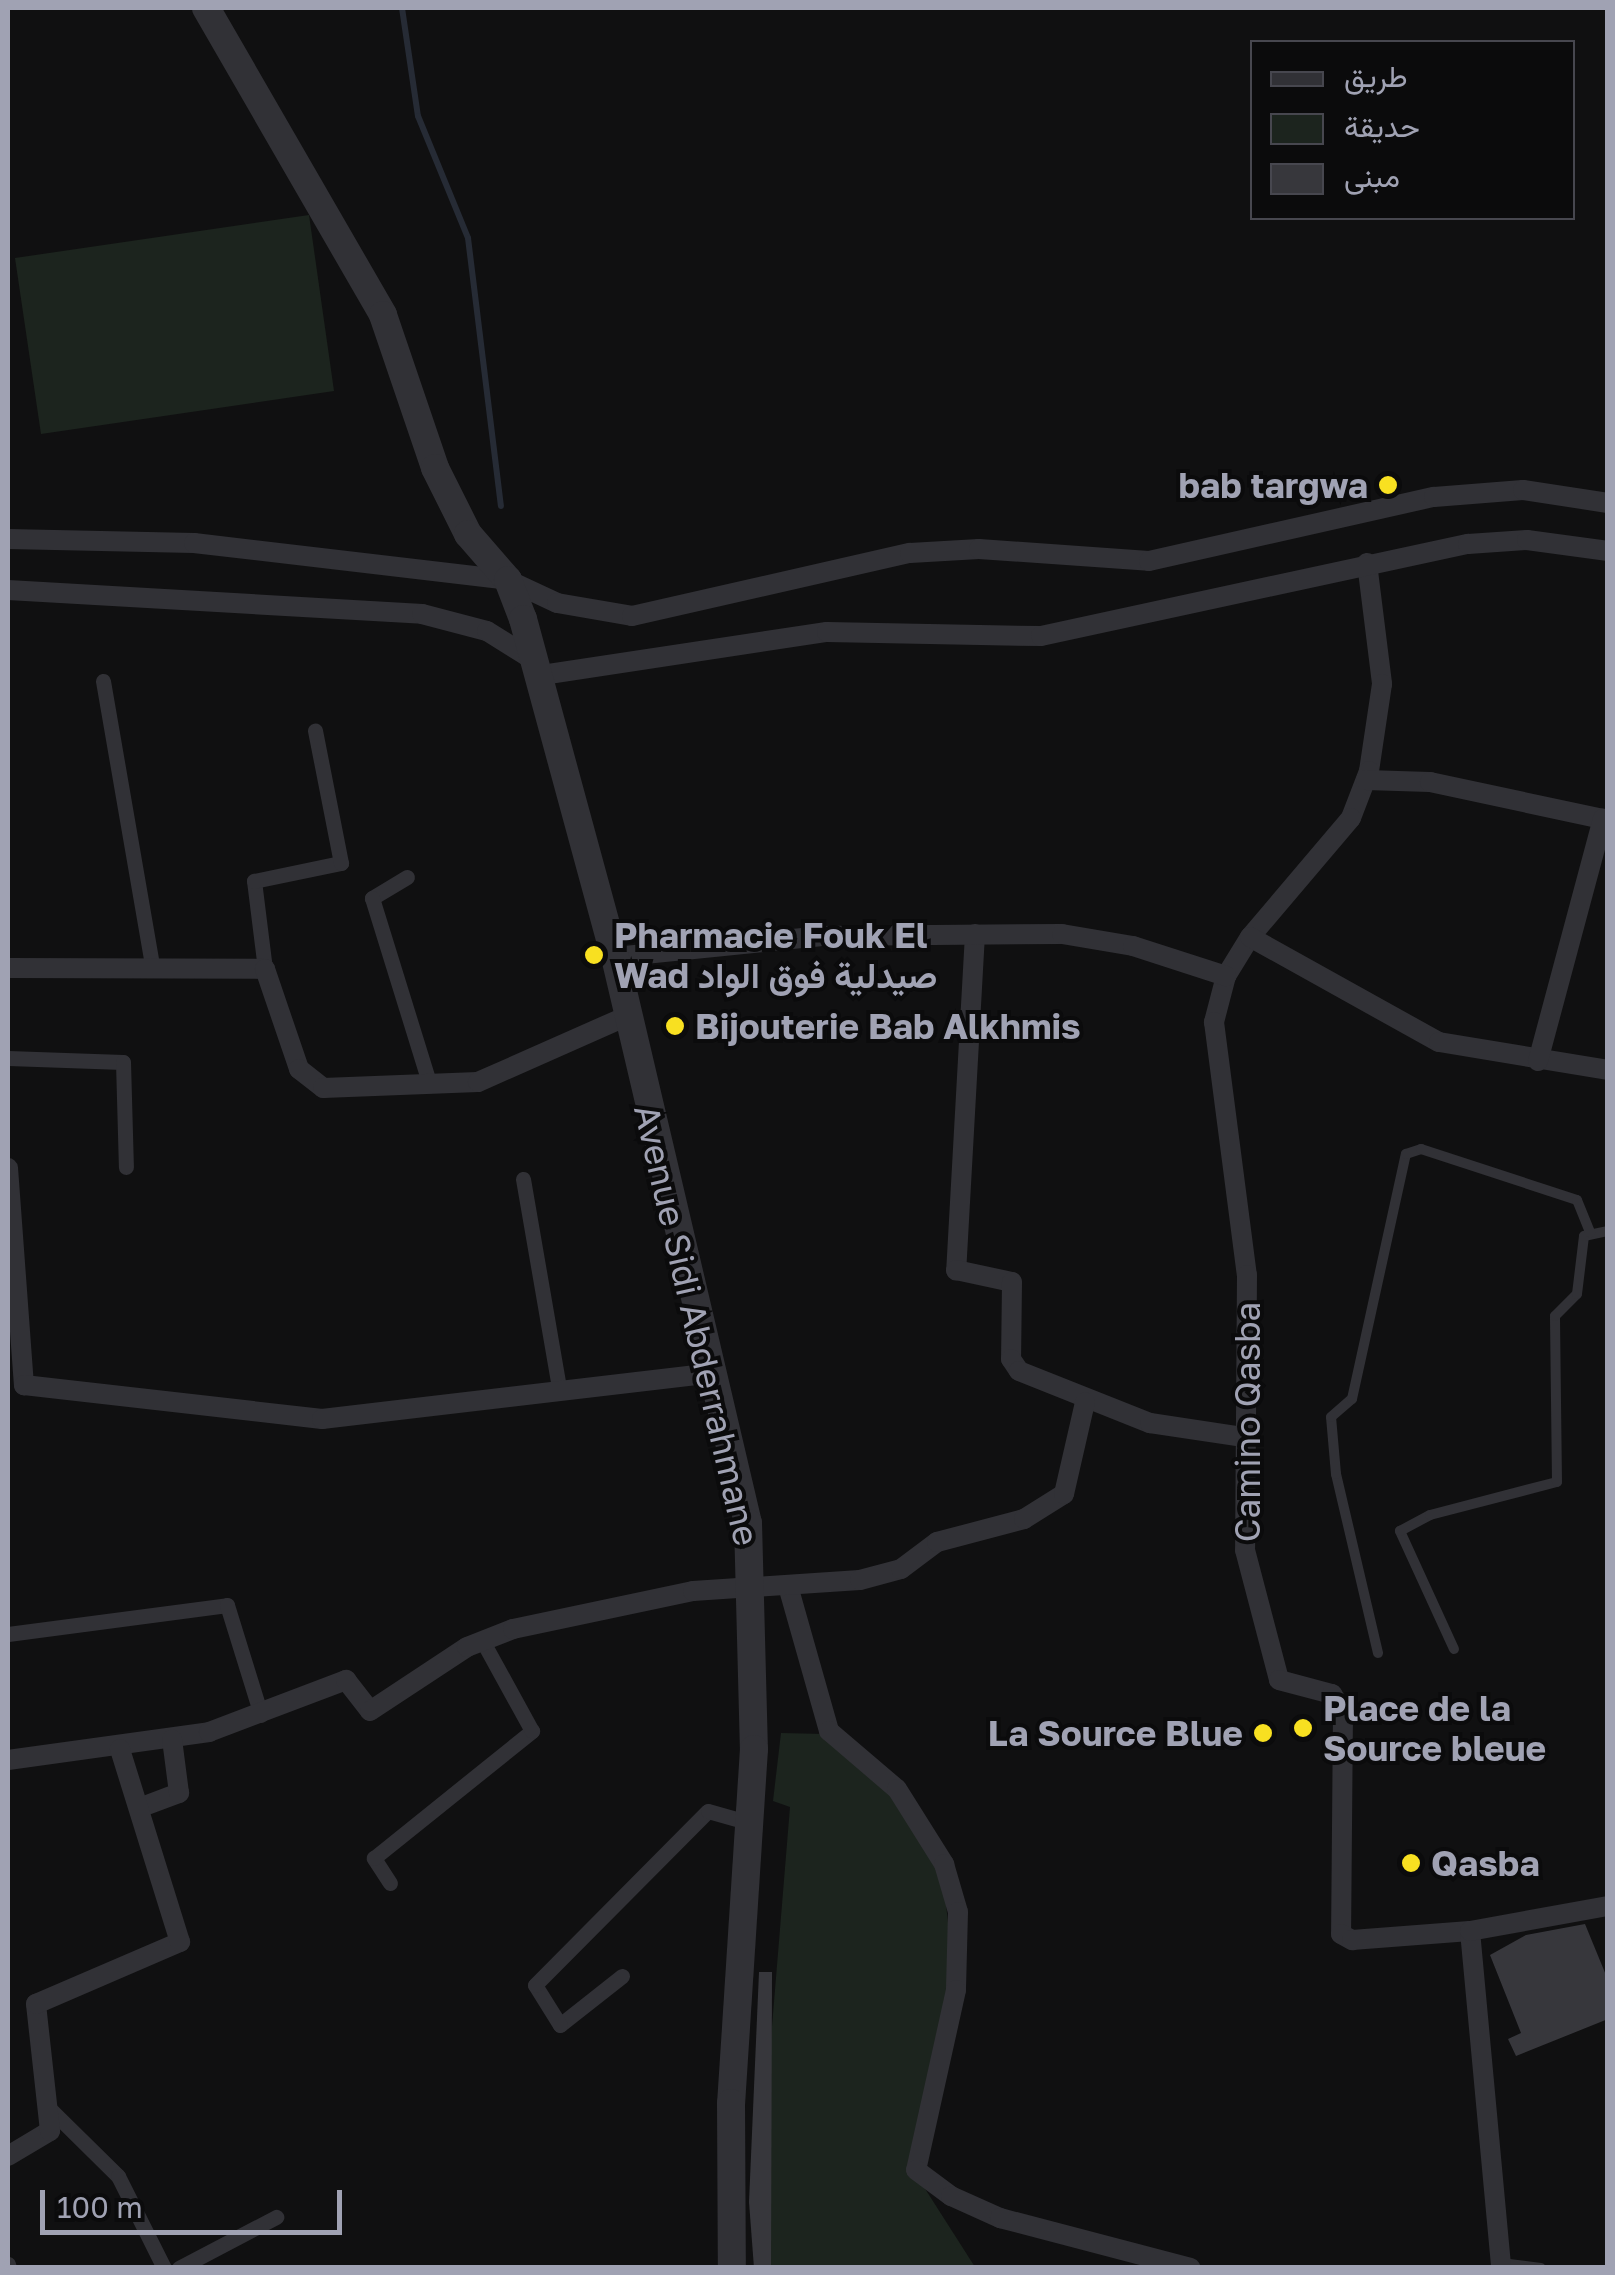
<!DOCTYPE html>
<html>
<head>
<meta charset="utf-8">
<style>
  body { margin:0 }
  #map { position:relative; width:1615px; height:2275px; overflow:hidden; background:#101011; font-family:"Golos Text",Vazirmatn,sans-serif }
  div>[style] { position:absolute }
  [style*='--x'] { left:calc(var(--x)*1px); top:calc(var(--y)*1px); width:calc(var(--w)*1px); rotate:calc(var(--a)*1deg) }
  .green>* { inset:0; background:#1c241e }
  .stream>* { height:6px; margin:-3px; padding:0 3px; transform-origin:3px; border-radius:3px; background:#262b35 }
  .building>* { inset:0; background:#37373c }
  .service>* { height:10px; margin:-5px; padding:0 5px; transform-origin:5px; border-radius:5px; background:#313136 }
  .pedestrian>* { height:15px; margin:-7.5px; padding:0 7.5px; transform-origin:7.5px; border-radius:7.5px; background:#313136 }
  .minor>* { height:20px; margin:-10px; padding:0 10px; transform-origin:10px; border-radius:10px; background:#313136 }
  .tertiary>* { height:28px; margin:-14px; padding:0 14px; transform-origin:14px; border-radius:14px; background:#313136 }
  .dots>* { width:28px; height:28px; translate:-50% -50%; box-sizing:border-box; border:5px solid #0b0b0c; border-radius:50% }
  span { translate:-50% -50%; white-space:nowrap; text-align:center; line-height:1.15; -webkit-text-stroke:8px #0b0b0c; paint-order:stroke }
  .poi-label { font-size:35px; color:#a0a2b3; font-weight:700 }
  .right { translate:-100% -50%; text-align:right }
  .left { translate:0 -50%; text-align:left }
  .street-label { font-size:35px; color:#a0a2b3 }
  .frame { position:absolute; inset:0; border:10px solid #a0a2b3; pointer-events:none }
  .legend { position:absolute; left:1250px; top:40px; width:325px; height:180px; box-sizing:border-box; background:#0b0b0c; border:2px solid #47474f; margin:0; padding:12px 18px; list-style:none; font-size:30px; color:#a0a2b3 }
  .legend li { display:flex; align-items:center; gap:20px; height:50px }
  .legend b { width:50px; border:2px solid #47474f }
  .scale { position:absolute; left:40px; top:2190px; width:302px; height:45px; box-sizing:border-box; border:5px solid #a0a2b3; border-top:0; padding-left:12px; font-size:30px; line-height:35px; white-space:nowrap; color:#a0a2b3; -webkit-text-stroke:8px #0b0b0c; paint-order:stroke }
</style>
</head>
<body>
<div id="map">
  <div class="green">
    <div style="clip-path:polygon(309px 215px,334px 391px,41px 434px,15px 258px)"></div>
    <div style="clip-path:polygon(781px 1733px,824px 1734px,883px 1775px,941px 1860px,952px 1958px,922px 2184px,975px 2267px,771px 2268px,769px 2063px,790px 1807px,773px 1801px)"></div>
  </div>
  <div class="stream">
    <div style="--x:402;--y:8;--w:109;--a:81.6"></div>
    <div style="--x:418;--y:116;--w:132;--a:67.7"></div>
    <div style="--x:468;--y:238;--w:270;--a:83"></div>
  </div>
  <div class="building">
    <div style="clip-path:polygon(1585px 1924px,1608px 1980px,1608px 2019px,1516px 2056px,1508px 2039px,1521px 2033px,1490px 1955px,1526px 1935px)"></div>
    <div style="clip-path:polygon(759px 1972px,772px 1972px,771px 2268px,754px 2268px,749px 2202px)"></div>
  </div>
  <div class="service">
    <div style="--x:1454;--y:1649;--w:130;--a:-114.6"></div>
    <div style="--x:1400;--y:1531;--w:34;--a:-28"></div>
    <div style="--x:1430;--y:1515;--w:131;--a:-14.6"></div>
    <div style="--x:1557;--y:1482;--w:166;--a:-90.7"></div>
    <div style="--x:1555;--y:1316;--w:31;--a:-45"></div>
    <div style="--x:1577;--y:1294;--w:58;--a:-83.1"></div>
    <div style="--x:1584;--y:1236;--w:25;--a:-12"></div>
    <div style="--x:1378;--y:1653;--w:184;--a:-103.2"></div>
    <div style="--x:1336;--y:1474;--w:57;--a:-95"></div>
    <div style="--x:1331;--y:1417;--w:28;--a:-41"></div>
    <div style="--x:1352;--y:1399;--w:251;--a:-77.6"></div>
    <div style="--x:1406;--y:1154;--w:16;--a:-18"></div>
    <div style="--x:1421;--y:1149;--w:164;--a:18.1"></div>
    <div style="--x:1577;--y:1200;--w:35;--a:68"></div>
    <div style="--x:1501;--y:2263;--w:40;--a:7.1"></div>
  </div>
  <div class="pedestrian">
    <div style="--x:103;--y:681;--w:288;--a:80.2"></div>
    <div style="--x:407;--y:877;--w:41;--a:149"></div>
    <div style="--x:372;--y:898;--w:196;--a:72.8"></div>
    <div style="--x:265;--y:969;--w:89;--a:-97.1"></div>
    <div style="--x:254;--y:881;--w:89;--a:-11.7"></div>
    <div style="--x:341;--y:863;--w:135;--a:-101.1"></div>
    <div style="--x:8;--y:1058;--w:115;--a:2"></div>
    <div style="--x:123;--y:1062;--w:105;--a:88.4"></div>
    <div style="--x:523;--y:1179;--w:212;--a:80.2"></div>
    <div style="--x:8;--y:1634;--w:221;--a:-7.5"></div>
    <div style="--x:227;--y:1605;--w:115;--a:72.8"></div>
    <div style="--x:390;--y:1883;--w:30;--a:-123"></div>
    <div style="--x:374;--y:1858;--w:203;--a:-38.8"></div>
    <div style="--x:532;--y:1731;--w:104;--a:-118.8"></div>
    <div style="--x:622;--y:1976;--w:79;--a:141.7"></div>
    <div style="--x:560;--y:2025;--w:47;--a:-122"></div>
    <div style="--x:535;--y:1985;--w:245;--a:-45.2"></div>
    <div style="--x:708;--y:1811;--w:44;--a:15.9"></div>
    <div style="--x:49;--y:2108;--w:97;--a:44.6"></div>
    <div style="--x:118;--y:2176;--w:103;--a:63.4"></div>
    <div style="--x:8;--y:2264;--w:4;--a:76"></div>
    <div style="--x:179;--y:2268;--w:110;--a:-27.7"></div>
  </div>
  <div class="minor">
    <div style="--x:8;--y:539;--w:186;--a:1.2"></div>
    <div style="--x:194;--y:543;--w:316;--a:6.7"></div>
    <div style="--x:508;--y:580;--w:54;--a:25.1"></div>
    <div style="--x:557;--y:603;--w:76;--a:9.8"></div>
    <div style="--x:632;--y:616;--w:285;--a:-12.8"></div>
    <div style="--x:910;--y:553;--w:69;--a:-3.3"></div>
    <div style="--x:979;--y:549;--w:170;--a:4"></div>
    <div style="--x:1149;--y:561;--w:292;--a:-12.7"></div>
    <div style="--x:1434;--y:497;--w:89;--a:-4.5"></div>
    <div style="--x:1523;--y:490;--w:86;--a:8.7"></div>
    <div style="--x:1367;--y:563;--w:122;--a:82.9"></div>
    <div style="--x:1382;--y:684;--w:88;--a:98.5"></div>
    <div style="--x:1369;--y:771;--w:50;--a:111"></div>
    <div style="--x:1351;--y:818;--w:156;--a:130.3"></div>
    <div style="--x:1250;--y:937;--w:46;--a:121.6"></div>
    <div style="--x:1226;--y:976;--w:48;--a:104.6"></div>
    <div style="--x:1214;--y:1022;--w:255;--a:82.6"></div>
    <div style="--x:1247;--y:1275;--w:275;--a:90.4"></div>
    <div style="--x:1245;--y:1550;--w:134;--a:75.3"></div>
    <div style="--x:1279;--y:1680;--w:55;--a:14.8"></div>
    <div style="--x:1332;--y:1694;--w:21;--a:59"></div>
    <div style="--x:1343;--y:1712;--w:222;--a:90.5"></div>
    <div style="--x:1341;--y:1934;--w:13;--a:29"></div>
    <div style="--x:1352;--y:1940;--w:118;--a:-4.4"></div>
    <div style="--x:1470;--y:1931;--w:338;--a:84.7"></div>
    <div style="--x:8;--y:590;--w:415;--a:3.3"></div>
    <div style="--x:422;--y:614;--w:67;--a:14.7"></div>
    <div style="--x:487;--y:631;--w:60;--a:32.1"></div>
    <div style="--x:542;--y:675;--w:288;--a:-8.6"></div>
    <div style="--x:827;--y:632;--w:214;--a:1.1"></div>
    <div style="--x:1041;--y:636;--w:437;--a:-12.2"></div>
    <div style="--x:1468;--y:544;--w:59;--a:-3.9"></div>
    <div style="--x:1527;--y:540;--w:82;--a:7.7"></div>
    <div style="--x:1366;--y:780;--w:64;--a:1.8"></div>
    <div style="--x:1430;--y:782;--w:182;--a:12.1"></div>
    <div style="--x:975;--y:934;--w:337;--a:93.2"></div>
    <div style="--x:956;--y:1270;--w:57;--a:12.1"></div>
    <div style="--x:1012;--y:1282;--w:77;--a:90.7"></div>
    <div style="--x:1011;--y:1359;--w:14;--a:56"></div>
    <div style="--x:1019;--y:1371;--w:141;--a:21.7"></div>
    <div style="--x:1150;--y:1423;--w:100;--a:8.6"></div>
    <div style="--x:1250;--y:937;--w:216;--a:29.1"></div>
    <div style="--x:1439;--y:1042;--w:171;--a:9.4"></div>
    <div style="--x:615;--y:957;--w:206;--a:-5.8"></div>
    <div style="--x:820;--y:936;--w:242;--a:-0.5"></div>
    <div style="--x:1062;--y:934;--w:72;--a:9.6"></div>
    <div style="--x:1133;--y:946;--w:98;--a:17.9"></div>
    <div style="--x:8;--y:968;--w:257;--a:0.2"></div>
    <div style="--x:265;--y:969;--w:106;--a:71.2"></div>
    <div style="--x:299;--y:1069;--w:31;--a:38"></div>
    <div style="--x:323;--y:1088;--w:155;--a:-2.2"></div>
    <div style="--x:478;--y:1082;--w:161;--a:-23.9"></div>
    <div style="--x:1538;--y:1061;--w:251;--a:-75"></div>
    <div style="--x:8;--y:1168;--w:218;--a:85.8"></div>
    <div style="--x:24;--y:1385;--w:300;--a:6.5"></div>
    <div style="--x:322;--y:1419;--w:394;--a:-6.7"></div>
    <div style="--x:788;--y:1586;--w:151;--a:74.2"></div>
    <div style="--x:829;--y:1731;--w:89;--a:40.5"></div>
    <div style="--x:897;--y:1789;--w:89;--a:57.9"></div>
    <div style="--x:944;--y:1864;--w:50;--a:73.7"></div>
    <div style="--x:958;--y:1912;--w:78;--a:91.5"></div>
    <div style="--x:956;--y:1990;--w:184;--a:102.5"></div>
    <div style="--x:916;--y:2170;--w:44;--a:36.6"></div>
    <div style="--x:951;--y:2196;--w:54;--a:24.2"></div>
    <div style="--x:1000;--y:2218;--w:197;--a:14.7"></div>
    <div style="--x:8;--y:1760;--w:203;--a:-7.9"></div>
    <div style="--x:209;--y:1732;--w:147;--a:-20.8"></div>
    <div style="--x:346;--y:1680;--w:39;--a:52"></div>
    <div style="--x:370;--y:1711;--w:116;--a:-33.4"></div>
    <div style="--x:467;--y:1647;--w:49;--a:-21.4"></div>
    <div style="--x:513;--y:1629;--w:184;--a:-11.9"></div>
    <div style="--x:693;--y:1591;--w:167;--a:-3.8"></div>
    <div style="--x:860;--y:1580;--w:42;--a:-15"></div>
    <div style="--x:901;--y:1569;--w:45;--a:-36.9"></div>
    <div style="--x:937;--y:1542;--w:90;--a:-14.8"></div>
    <div style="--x:1024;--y:1519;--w:47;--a:-32"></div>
    <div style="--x:1064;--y:1494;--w:94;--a:-77.1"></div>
    <div style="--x:139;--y:1808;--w:43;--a:-20.6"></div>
    <div style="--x:179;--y:1793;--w:54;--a:-97.4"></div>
    <div style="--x:1470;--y:1931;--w:140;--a:-10.3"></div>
    <div style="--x:8;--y:2156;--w:49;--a:-30.8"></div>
    <div style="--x:50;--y:2131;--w:128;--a:-96.3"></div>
    <div style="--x:36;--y:2004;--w:157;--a:-23.3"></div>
    <div style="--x:180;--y:1942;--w:202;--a:-107.3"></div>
  </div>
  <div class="tertiary">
    <div style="--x:206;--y:8;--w:354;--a:60"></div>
    <div style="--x:383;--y:315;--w:162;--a:71.2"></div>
    <div style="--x:435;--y:468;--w:74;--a:63.4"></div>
    <div style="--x:468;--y:534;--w:61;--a:49"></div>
    <div style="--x:508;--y:580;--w:42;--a:69"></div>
    <div style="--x:523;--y:619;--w:350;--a:74.8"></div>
    <div style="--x:615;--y:957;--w:581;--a:76.78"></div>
    <div style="--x:748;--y:1523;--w:226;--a:88.5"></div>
    <div style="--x:754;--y:1749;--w:355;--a:93.7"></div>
    <div style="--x:731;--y:2103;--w:165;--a:89.7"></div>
  </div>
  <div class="dots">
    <div style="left:1388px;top:485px;background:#f8e021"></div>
    <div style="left:594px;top:955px;background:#f8e021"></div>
    <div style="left:675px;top:1026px;background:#f8e021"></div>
    <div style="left:1303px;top:1728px;background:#f8e021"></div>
    <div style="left:1263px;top:1733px;background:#f8e021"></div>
    <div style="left:1411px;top:1863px;background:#f8e021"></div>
  </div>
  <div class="poi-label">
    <span class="right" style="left:1368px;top:485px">bab targwa</span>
    <span class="left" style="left:614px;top:955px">Pharmacie Fouk El<br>Wad صيدلية فوق الواد</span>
    <span class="left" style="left:695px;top:1026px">Bijouterie Bab Alkhmis</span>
    <span class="left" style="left:1323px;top:1728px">Place de la<br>Source bleue</span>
    <span class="right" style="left:1243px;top:1733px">La Source Blue</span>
    <span class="left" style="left:1431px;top:1863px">Qasba</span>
  </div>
  <div class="street-label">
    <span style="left:697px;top:1325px;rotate:77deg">Avenue Sidi Abderrahmane</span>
    <span style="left:1247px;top:1422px;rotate:-90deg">Camino Qasba</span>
  </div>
  <div class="frame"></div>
  <ul class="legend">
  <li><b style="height:12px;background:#313136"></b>طريق</li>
  <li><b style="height:28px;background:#1c241e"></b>حديقة</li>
  <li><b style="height:28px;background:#37373c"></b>مبنى</li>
  </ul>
  <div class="scale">100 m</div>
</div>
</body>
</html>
